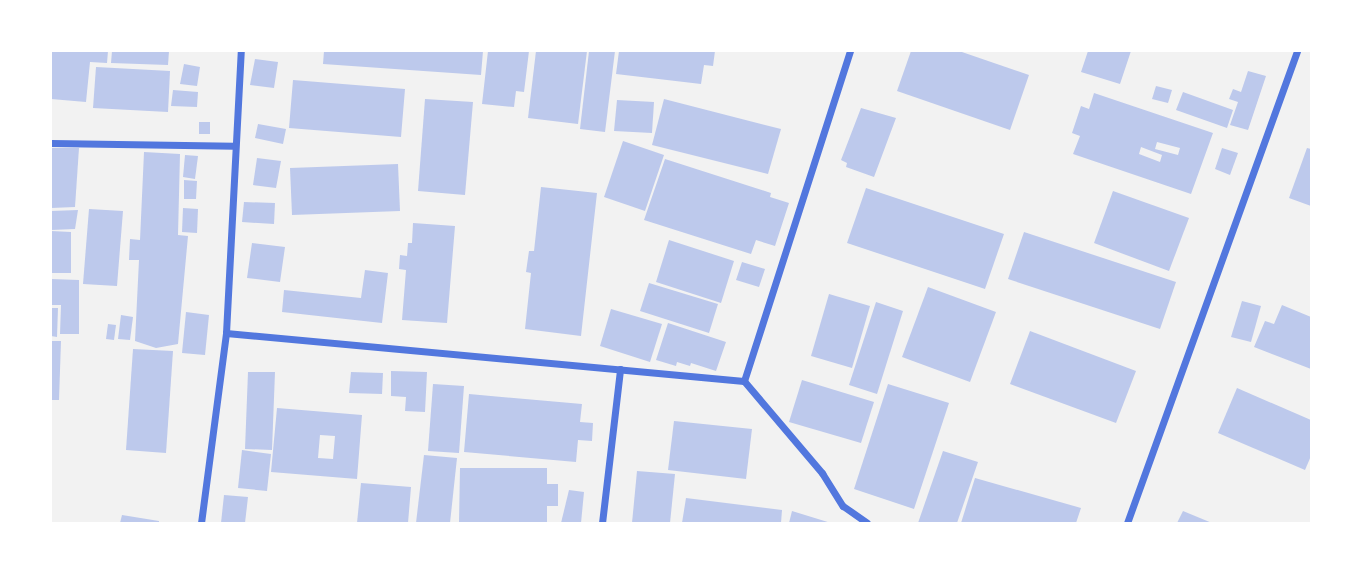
<!DOCTYPE html>
<html>
<head>
<meta charset="utf-8">
<style>
  body { margin:0 }
  #map { position:relative; width:1362px; height:574px; overflow:hidden; background:#f2f2f2; font-family:Inter,sans-serif }
  div>[style] { position:absolute }
  [style*='--x'] { left:calc(var(--x)*1px); top:calc(var(--y)*1px); width:calc(var(--w)*1px); rotate:calc(var(--a)*1deg) }
  .building>* { inset:0; background:#bdc9ec }
  .minor>* { height:7px; margin:-3.5px; padding:0 3.5px; transform-origin:3.5px; border-radius:3.5px; background:#5277de }
  span { translate:-50% -50%; white-space:nowrap; text-align:center; line-height:1.15; -webkit-text-stroke:7px #fff; paint-order:stroke }
  .frame { position:absolute; inset:0; border:52px solid #fff; pointer-events:none }
</style>
</head>
<body>
<div id="map">
  <div class="building">
    <div style="clip-path:polygon(51px 51px,108px 51px,107px 63px,90px 62px,86px 102px,51px 99px)"></div>
    <div style="clip-path:polygon(112px 51px,169px 51px,168px 65px,111px 63px)"></div>
    <div style="clip-path:polygon(324px 51px,483px 51px,481px 75px,323px 64px)"></div>
    <div style="clip-path:polygon(488px 51px,529px 51px,524px 92px,516px 91px,514px 107px,482px 104px)"></div>
    <div style="clip-path:polygon(536px 51px,587px 51px,578px 124px,528px 118px)"></div>
    <div style="clip-path:polygon(589px 51px,615px 51px,605px 132px,580px 129px)"></div>
    <div style="clip-path:polygon(619px 51px,715px 51px,713px 66px,704px 65px,701px 84px,616px 74px)"></div>
    <div style="clip-path:polygon(911px 51px,959px 51px,1029px 75px,1010px 130px,897px 91px)"></div>
    <div style="clip-path:polygon(1088px 51px,1131px 51px,1120px 84px,1081px 72px)"></div>
    <div style="clip-path:polygon(255px 59px,278px 62px,274px 88px,250px 85px)"></div>
    <div style="clip-path:polygon(184px 64px,200px 67px,197px 86px,180px 84px)"></div>
    <div style="clip-path:polygon(96px 67px,170px 71px,168px 112px,93px 108px)"></div>
    <div style="clip-path:polygon(1248px 71px,1266px 76px,1248px 130px,1230px 125px,1238px 102px,1229px 99px,1233px 89px,1241px 92px)"></div>
    <div style="clip-path:polygon(293px 80px,405px 89px,401px 137px,289px 128px)"></div>
    <div style="clip-path:polygon(1156px 86px,1172px 90px,1168px 103px,1152px 99px)"></div>
    <div style="clip-path:polygon(173px 90px,198px 92px,197px 107px,171px 106px)"></div>
    <div style="clip-path:polygon(1183px 92px,1233px 110px,1227px 128px,1176px 110px)"></div>
    <div style="clip-path:polygon(evenodd,1094px 93px,1213px 133px,1191px 194px,1073px 154px,1080px 136px,1072px 133px,1081px 106px,1089px 109px,1094px 93px,1157px 142px,1180px 148px,1178px 155px,1155px 149px,1157px 142px,1094px 93px,1141px 147px,1162px 155px,1160px 162px,1139px 154px,1141px 147px)"></div>
    <div style="clip-path:polygon(425px 99px,473px 102px,465px 195px,418px 191px)"></div>
    <div style="clip-path:polygon(664px 99px,781px 129px,768px 174px,652px 145px)"></div>
    <div style="clip-path:polygon(617px 100px,654px 102px,652px 133px,614px 131px)"></div>
    <div style="clip-path:polygon(861px 108px,896px 118px,874px 177px,846px 167px,847px 163px,841px 160px)"></div>
    <div style="clip-path:polygon(199px 122px,210px 122px,210px 134px,199px 134px)"></div>
    <div style="clip-path:polygon(258px 124px,286px 129px,283px 144px,255px 138px)"></div>
    <div style="clip-path:polygon(623px 141px,664px 155px,645px 211px,604px 197px)"></div>
    <div style="clip-path:polygon(51px 148px,79px 148px,75px 207px,51px 208px)"></div>
    <div style="clip-path:polygon(1222px 148px,1238px 153px,1230px 175px,1215px 169px)"></div>
    <div style="clip-path:polygon(1307px 148px,1311px 149px,1311px 206px,1289px 198px)"></div>
    <div style="clip-path:polygon(144px 152px,180px 154px,178px 235px,188px 236px,178px 344px,156px 348px,135px 341px,139px 260px,129px 260px,130px 239px,140px 240px)"></div>
    <div style="clip-path:polygon(185px 155px,198px 156px,195px 179px,183px 177px)"></div>
    <div style="clip-path:polygon(257px 158px,281px 161px,276px 188px,253px 185px)"></div>
    <div style="clip-path:polygon(665px 159px,771px 193px,770px 197px,789px 203px,775px 246px,756px 240px,751px 254px,644px 220px)"></div>
    <div style="clip-path:polygon(398px 164px,400px 211px,292px 215px,290px 168px)"></div>
    <div style="clip-path:polygon(184px 180px,197px 181px,196px 199px,184px 199px)"></div>
    <div style="clip-path:polygon(541px 187px,597px 193px,581px 336px,525px 329px,531px 273px,526px 272px,529px 251px,534px 251px)"></div>
    <div style="clip-path:polygon(866px 188px,1004px 234px,985px 289px,847px 243px)"></div>
    <div style="clip-path:polygon(1113px 191px,1189px 218px,1169px 271px,1094px 243px)"></div>
    <div style="clip-path:polygon(244px 202px,275px 203px,274px 224px,242px 222px)"></div>
    <div style="clip-path:polygon(183px 208px,198px 209px,197px 233px,182px 232px)"></div>
    <div style="clip-path:polygon(89px 209px,123px 211px,117px 286px,83px 284px)"></div>
    <div style="clip-path:polygon(78px 210px,75px 229px,51px 230px,51px 211px)"></div>
    <div style="clip-path:polygon(413px 223px,455px 226px,447px 323px,402px 320px,406px 270px,399px 269px,400px 255px,407px 256px,408px 243px,412px 243px)"></div>
    <div style="clip-path:polygon(51px 231px,71px 232px,71px 273px,51px 273px)"></div>
    <div style="clip-path:polygon(1024px 232px,1176px 282px,1160px 329px,1008px 279px)"></div>
    <div style="clip-path:polygon(669px 240px,734px 261px,721px 303px,656px 282px)"></div>
    <div style="clip-path:polygon(252px 243px,285px 247px,280px 282px,247px 278px)"></div>
    <div style="clip-path:polygon(742px 262px,765px 269px,759px 287px,736px 280px)"></div>
    <div style="clip-path:polygon(365px 270px,388px 273px,382px 323px,282px 312px,284px 290px,361px 298px)"></div>
    <div style="clip-path:polygon(51px 279px,79px 280px,79px 334px,60px 334px,61px 305px,51px 305px)"></div>
    <div style="clip-path:polygon(649px 283px,718px 304px,709px 333px,640px 311px)"></div>
    <div style="clip-path:polygon(928px 287px,996px 312px,970px 382px,902px 357px)"></div>
    <div style="clip-path:polygon(829px 294px,870px 306px,852px 368px,811px 356px)"></div>
    <div style="clip-path:polygon(1242px 301px,1261px 306px,1251px 342px,1231px 337px)"></div>
    <div style="clip-path:polygon(876px 302px,903px 311px,877px 394px,849px 385px)"></div>
    <div style="clip-path:polygon(1282px 305px,1311px 317px,1311px 369px,1254px 347px,1265px 321px,1274px 324px)"></div>
    <div style="clip-path:polygon(51px 308px,58px 308px,57px 337px,51px 336px)"></div>
    <div style="clip-path:polygon(611px 309px,662px 324px,650px 362px,600px 346px)"></div>
    <div style="clip-path:polygon(186px 312px,209px 315px,205px 355px,182px 353px)"></div>
    <div style="clip-path:polygon(121px 315px,133px 317px,130px 340px,118px 339px)"></div>
    <div style="clip-path:polygon(668px 323px,726px 342px,716px 371px,691px 363px,690px 366px,677px 362px,676px 366px,656px 360px)"></div>
    <div style="clip-path:polygon(108px 324px,116px 325px,114px 340px,106px 339px)"></div>
    <div style="clip-path:polygon(1030px 331px,1136px 371px,1116px 423px,1010px 384px)"></div>
    <div style="clip-path:polygon(51px 341px,61px 341px,59px 400px,51px 400px)"></div>
    <div style="clip-path:polygon(133px 349px,173px 351px,166px 453px,126px 450px)"></div>
    <div style="clip-path:polygon(391px 371px,427px 372px,425px 412px,405px 411px,406px 397px,391px 396px)"></div>
    <div style="clip-path:polygon(248px 372px,275px 372px,272px 450px,245px 449px)"></div>
    <div style="clip-path:polygon(351px 372px,383px 373px,382px 394px,349px 393px)"></div>
    <div style="clip-path:polygon(802px 380px,874px 402px,861px 443px,789px 422px)"></div>
    <div style="clip-path:polygon(433px 384px,464px 386px,459px 453px,428px 451px)"></div>
    <div style="clip-path:polygon(888px 384px,949px 403px,914px 509px,854px 489px)"></div>
    <div style="clip-path:polygon(1237px 388px,1311px 420px,1311px 456px,1305px 470px,1218px 433px)"></div>
    <div style="clip-path:polygon(469px 394px,582px 404px,580px 422px,593px 423px,592px 441px,578px 440px,576px 462px,464px 452px)"></div>
    <div style="clip-path:polygon(evenodd,277px 408px,362px 415px,357px 479px,271px 472px,277px 408px,320px 435px,335px 436px,333px 459px,318px 458px,320px 435px)"></div>
    <div style="clip-path:polygon(674px 421px,752px 429px,746px 479px,668px 470px)"></div>
    <div style="clip-path:polygon(242px 450px,271px 454px,267px 491px,238px 488px)"></div>
    <div style="clip-path:polygon(943px 451px,978px 462px,957px 523px,918px 523px)"></div>
    <div style="clip-path:polygon(424px 455px,457px 458px,450px 523px,416px 523px)"></div>
    <div style="clip-path:polygon(460px 468px,547px 468px,547px 484px,558px 484px,558px 506px,547px 506px,547px 523px,459px 523px)"></div>
    <div style="clip-path:polygon(637px 471px,675px 474px,670px 523px,632px 523px)"></div>
    <div style="clip-path:polygon(975px 478px,1081px 508px,1076px 523px,961px 523px)"></div>
    <div style="clip-path:polygon(361px 483px,411px 487px,408px 523px,357px 523px)"></div>
    <div style="clip-path:polygon(569px 490px,584px 492px,581px 523px,561px 523px)"></div>
    <div style="clip-path:polygon(224px 495px,248px 497px,245px 523px,221px 523px)"></div>
    <div style="clip-path:polygon(686px 498px,782px 510px,781px 523px,682px 523px)"></div>
    <div style="clip-path:polygon(792px 511px,831px 523px,789px 523px)"></div>
    <div style="clip-path:polygon(1183px 511px,1212px 523px,1177px 523px)"></div>
    <div style="clip-path:polygon(122px 515px,159px 521px,159px 523px,120px 523px)"></div>
  </div>
  <div class="minor">
    <div style="--x:51;--y:143;--w:183;--a:0.9"></div>
    <div style="--x:226;--y:333;--w:520;--a:5.29"></div>
    <div style="--x:744;--y:381;--w:121;--a:49.7"></div>
    <div style="--x:822;--y:473;--w:39;--a:58"></div>
    <div style="--x:843;--y:506;--w:29;--a:35"></div>
    <div style="--x:744;--y:381;--w:347;--a:-72.2"></div>
    <div style="--x:201;--y:523;--w:192;--a:-82.5"></div>
    <div style="--x:226;--y:333;--w:282;--a:-87"></div>
    <div style="--x:602;--y:523;--w:155;--a:-83.3"></div>
    <div style="--x:1127;--y:523;--w:502;--a:-70.19"></div>
  </div>
  <div class="frame"></div>
</div>
</body>
</html>
